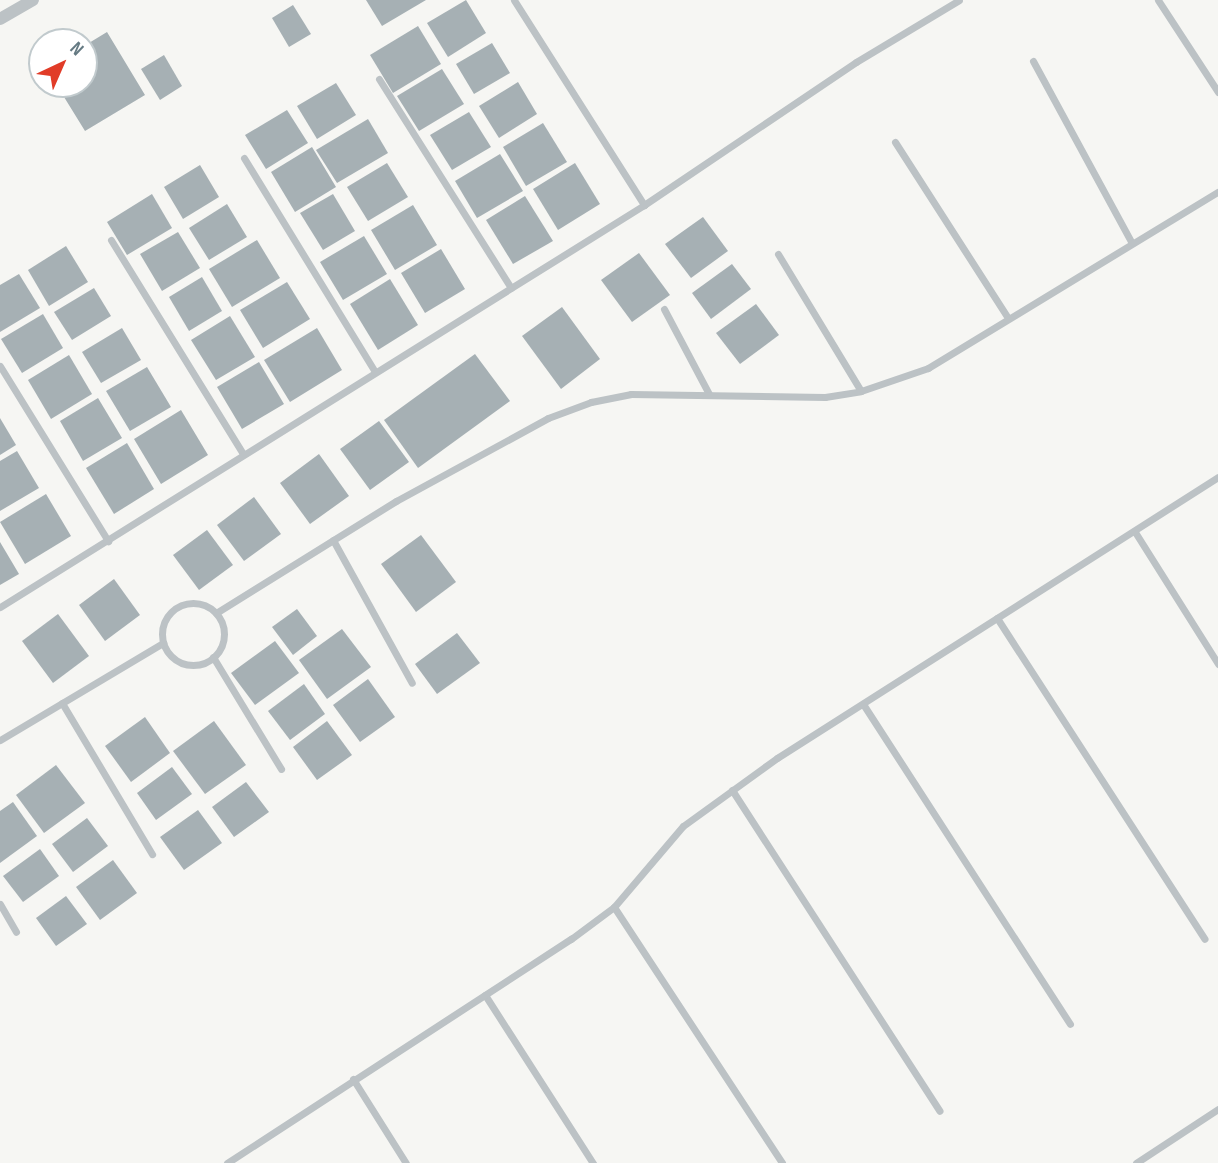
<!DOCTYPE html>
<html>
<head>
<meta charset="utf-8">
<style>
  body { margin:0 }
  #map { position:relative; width:1218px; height:1163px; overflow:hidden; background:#f6f6f3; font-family:"Sofia Sans Condensed",sans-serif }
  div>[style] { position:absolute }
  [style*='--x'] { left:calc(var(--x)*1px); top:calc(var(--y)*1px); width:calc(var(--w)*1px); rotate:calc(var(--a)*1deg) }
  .building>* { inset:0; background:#a6b0b4 }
  .minor>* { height:7px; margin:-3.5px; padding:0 3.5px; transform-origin:3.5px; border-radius:3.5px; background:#bcc2c5 }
  .minor>.ring { margin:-3.5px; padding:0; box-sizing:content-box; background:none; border:7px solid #bcc2c5; border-radius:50% }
  .tertiary>* { height:12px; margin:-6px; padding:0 6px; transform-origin:6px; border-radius:6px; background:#bcc2c5 }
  span { translate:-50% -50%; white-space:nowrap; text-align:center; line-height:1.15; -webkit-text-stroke:7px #fff; paint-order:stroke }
  .north { position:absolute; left:28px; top:28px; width:70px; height:70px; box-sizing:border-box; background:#fff; border:2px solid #c1cacd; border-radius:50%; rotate:44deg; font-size:19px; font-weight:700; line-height:28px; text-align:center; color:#657a83 }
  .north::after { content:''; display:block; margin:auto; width:24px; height:32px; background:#e13c28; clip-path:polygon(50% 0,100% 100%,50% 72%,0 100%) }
</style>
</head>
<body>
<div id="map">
  <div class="building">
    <div style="clip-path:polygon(366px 0,426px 0,382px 26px)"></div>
    <div style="clip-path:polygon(466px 0,486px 33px,448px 57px,427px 23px)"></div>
    <div style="clip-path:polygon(293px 5px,311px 34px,289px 47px,272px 18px)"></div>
    <div style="clip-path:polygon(418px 26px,441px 64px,393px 93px,370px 55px)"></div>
    <div style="clip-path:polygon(107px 32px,145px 95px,85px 131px,56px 84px,84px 84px,84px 46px)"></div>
    <div style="clip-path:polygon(492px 43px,510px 73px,474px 94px,456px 64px)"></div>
    <div style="clip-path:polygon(164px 55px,182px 86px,160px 100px,141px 69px)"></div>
    <div style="clip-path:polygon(442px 69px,464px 104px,419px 131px,397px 96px)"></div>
    <div style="clip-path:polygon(518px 82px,537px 114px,499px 138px,479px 106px)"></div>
    <div style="clip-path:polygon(336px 83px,356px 115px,317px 139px,297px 106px)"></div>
    <div style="clip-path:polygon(287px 110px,308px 143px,266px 169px,245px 135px)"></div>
    <div style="clip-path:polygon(469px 112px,491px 147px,452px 170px,430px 135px)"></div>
    <div style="clip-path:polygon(368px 119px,388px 153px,337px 183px,316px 150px)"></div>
    <div style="clip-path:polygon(543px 123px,567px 162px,526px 186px,503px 147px)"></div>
    <div style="clip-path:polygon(312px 147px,336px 187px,295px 212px,271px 172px)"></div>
    <div style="clip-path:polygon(500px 154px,523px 191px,477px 218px,455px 181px)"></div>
    <div style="clip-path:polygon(387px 163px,408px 197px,368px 221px,347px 187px)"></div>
    <div style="clip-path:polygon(575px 163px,600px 204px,558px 230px,533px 189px)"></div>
    <div style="clip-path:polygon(200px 165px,219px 197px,183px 219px,164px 187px)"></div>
    <div style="clip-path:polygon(152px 194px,172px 228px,127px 255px,107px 222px)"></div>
    <div style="clip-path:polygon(333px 194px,355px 231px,323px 250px,300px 213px)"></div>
    <div style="clip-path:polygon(525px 196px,553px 241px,513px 264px,486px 220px)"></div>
    <div style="clip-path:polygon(227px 204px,247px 237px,209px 260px,189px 228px)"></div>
    <div style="clip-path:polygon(413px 205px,437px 245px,395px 270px,371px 230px)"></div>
    <div style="clip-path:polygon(703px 217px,728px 251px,691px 278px,665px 244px)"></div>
    <div style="clip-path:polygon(178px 232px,200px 268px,162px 291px,140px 254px)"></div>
    <div style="clip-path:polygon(364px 236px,387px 274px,343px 300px,320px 262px)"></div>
    <div style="clip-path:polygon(257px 240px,280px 278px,232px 307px,209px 269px)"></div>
    <div style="clip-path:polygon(66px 246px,88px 282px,49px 306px,28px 270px)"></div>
    <div style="clip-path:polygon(441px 249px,465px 289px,425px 313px,401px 273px)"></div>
    <div style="clip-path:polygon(639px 253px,670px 295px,632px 322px,601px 280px)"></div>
    <div style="clip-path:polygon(732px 264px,751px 289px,711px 319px,692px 293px)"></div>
    <div style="clip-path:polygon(19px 274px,40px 308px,0 332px,0 285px)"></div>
    <div style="clip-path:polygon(202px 277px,222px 311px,189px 331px,169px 297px)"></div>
    <div style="clip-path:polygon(390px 279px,418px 325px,378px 350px,350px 304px)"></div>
    <div style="clip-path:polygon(287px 282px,310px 319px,263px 348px,240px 310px)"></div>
    <div style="clip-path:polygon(94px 288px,111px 316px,72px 340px,54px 312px)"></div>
    <div style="clip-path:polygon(756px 304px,779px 335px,740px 364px,716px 333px)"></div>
    <div style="clip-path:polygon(562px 307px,600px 359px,561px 389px,522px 336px)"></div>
    <div style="clip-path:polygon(43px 314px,63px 348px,22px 373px,1px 339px)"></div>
    <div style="clip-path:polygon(230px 316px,255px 357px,216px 380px,191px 340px)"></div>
    <div style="clip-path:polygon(122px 328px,141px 360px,101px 383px,82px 352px)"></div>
    <div style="clip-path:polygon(317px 328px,342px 370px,290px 402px,264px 360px)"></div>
    <div style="clip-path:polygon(475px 354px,510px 401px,418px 468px,384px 420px)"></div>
    <div style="clip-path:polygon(69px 355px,92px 394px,51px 419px,28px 380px)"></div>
    <div style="clip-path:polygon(259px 362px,284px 404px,242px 429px,217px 387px)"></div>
    <div style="clip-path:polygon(147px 367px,171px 407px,130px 431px,106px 391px)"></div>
    <div style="clip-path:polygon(98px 398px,122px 438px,83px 461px,60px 421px)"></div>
    <div style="clip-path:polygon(181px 410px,208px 455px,161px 484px,134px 439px)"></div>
    <div style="clip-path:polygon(0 418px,16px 445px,0 455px)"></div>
    <div style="clip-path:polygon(379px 421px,409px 462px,370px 490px,340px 449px)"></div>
    <div style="clip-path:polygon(127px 443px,154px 489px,114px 514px,86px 468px)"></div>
    <div style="clip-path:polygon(17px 451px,39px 488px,0 511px,0 461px)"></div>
    <div style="clip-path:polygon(319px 454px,349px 496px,310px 524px,280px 483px)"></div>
    <div style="clip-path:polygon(46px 494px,71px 536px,25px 564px,0 522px)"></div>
    <div style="clip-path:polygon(254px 497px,281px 534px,244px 561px,217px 525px)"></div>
    <div style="clip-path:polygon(207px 530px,233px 565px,199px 590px,173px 555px)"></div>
    <div style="clip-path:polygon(421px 535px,456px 582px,416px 612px,381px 564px)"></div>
    <div style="clip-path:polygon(0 542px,19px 574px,0 585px)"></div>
    <div style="clip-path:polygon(114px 579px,140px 615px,105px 641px,79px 605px)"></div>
    <div style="clip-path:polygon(297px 609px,317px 636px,293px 655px,272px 627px)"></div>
    <div style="clip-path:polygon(58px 614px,89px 656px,53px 683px,22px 641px)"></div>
    <div style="clip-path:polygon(342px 629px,371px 667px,327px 699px,299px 660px)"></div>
    <div style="clip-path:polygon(457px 633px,480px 663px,437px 694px,415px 664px)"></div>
    <div style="clip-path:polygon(275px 641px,299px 673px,255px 705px,231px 673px)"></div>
    <div style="clip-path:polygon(368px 679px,395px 717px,360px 742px,333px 705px)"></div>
    <div style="clip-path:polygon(304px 684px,325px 714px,290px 740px,268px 711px)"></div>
    <div style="clip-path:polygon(145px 717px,170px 753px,131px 782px,105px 746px)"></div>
    <div style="clip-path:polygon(214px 721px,246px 765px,205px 794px,173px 751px)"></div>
    <div style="clip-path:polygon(327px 721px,352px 755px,317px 780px,293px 747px)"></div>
    <div style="clip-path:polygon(56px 765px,85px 803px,44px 833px,16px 795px)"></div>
    <div style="clip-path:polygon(172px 767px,192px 794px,156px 820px,137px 793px)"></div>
    <div style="clip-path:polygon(246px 782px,269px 812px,234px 837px,212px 807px)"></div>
    <div style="clip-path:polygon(13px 802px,37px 836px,0 863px,0 811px)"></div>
    <div style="clip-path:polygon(198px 810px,222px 843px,184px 870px,160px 837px)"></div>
    <div style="clip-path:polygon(87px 818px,108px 846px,73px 872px,52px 844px)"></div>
    <div style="clip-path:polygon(40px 849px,59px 876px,23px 902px,3px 876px)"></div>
    <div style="clip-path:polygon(113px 860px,137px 893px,100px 920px,76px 887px)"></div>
    <div style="clip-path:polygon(66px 896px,87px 924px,56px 946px,36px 918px)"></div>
  </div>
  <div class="minor">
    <div style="--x:514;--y:0;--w:243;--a:57.6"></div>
    <div style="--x:1158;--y:0;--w:110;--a:56.9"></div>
    <div style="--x:1033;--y:61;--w:207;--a:61.5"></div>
    <div style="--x:379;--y:79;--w:247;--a:57.7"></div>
    <div style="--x:895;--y:142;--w:209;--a:57.3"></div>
    <div style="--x:244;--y:158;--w:251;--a:58.5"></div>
    <div style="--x:111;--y:240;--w:251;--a:58.3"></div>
    <div style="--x:778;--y:254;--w:160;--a:58.8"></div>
    <div style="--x:664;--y:309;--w:96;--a:62.1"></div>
    <div style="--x:0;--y:366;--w:206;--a:58.3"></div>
    <div style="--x:1135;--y:532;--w:156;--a:57.8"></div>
    <div style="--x:333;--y:540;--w:163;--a:61.1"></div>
    <div class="ring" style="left:162px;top:603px;width:55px;height:55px"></div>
    <div style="--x:0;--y:607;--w:759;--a:-31.97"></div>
    <div style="--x:644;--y:205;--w:256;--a:-34"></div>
    <div style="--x:856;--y:62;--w:120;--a:-31"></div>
    <div style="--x:216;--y:613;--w:212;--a:-31.9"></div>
    <div style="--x:396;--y:501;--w:173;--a:-28.6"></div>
    <div style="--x:548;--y:418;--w:46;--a:-20.4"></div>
    <div style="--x:591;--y:402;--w:41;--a:-11.3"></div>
    <div style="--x:631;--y:394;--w:194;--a:0.9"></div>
    <div style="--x:825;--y:397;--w:36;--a:-9"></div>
    <div style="--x:861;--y:391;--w:71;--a:-18.9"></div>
    <div style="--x:928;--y:368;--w:339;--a:-31.3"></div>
    <div style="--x:997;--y:618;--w:382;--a:57.1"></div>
    <div style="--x:213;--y:657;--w:131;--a:58.7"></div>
    <div style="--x:62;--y:703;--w:176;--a:59.2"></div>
    <div style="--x:863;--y:704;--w:381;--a:57.1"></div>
    <div style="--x:0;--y:740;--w:190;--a:-30.8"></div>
    <div style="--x:732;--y:790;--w:382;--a:57.1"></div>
    <div style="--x:0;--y:904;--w:32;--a:60"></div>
    <div style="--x:614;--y:907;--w:306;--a:56.7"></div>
    <div style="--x:485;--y:995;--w:200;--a:57.3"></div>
    <div style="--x:353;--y:1079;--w:99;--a:57.8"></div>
    <div style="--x:227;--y:1163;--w:411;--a:-33.1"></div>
    <div style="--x:571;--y:939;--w:54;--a:-36.7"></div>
    <div style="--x:614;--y:907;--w:106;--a:-49.6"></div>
    <div style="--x:683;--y:826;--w:116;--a:-35.9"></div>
    <div style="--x:777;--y:758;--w:523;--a:-32.5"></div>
    <div style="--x:1136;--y:1163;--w:98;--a:-33.4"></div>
  </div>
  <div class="tertiary">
    <div style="--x:0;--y:19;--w:38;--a:-30"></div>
  </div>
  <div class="north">N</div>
</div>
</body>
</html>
